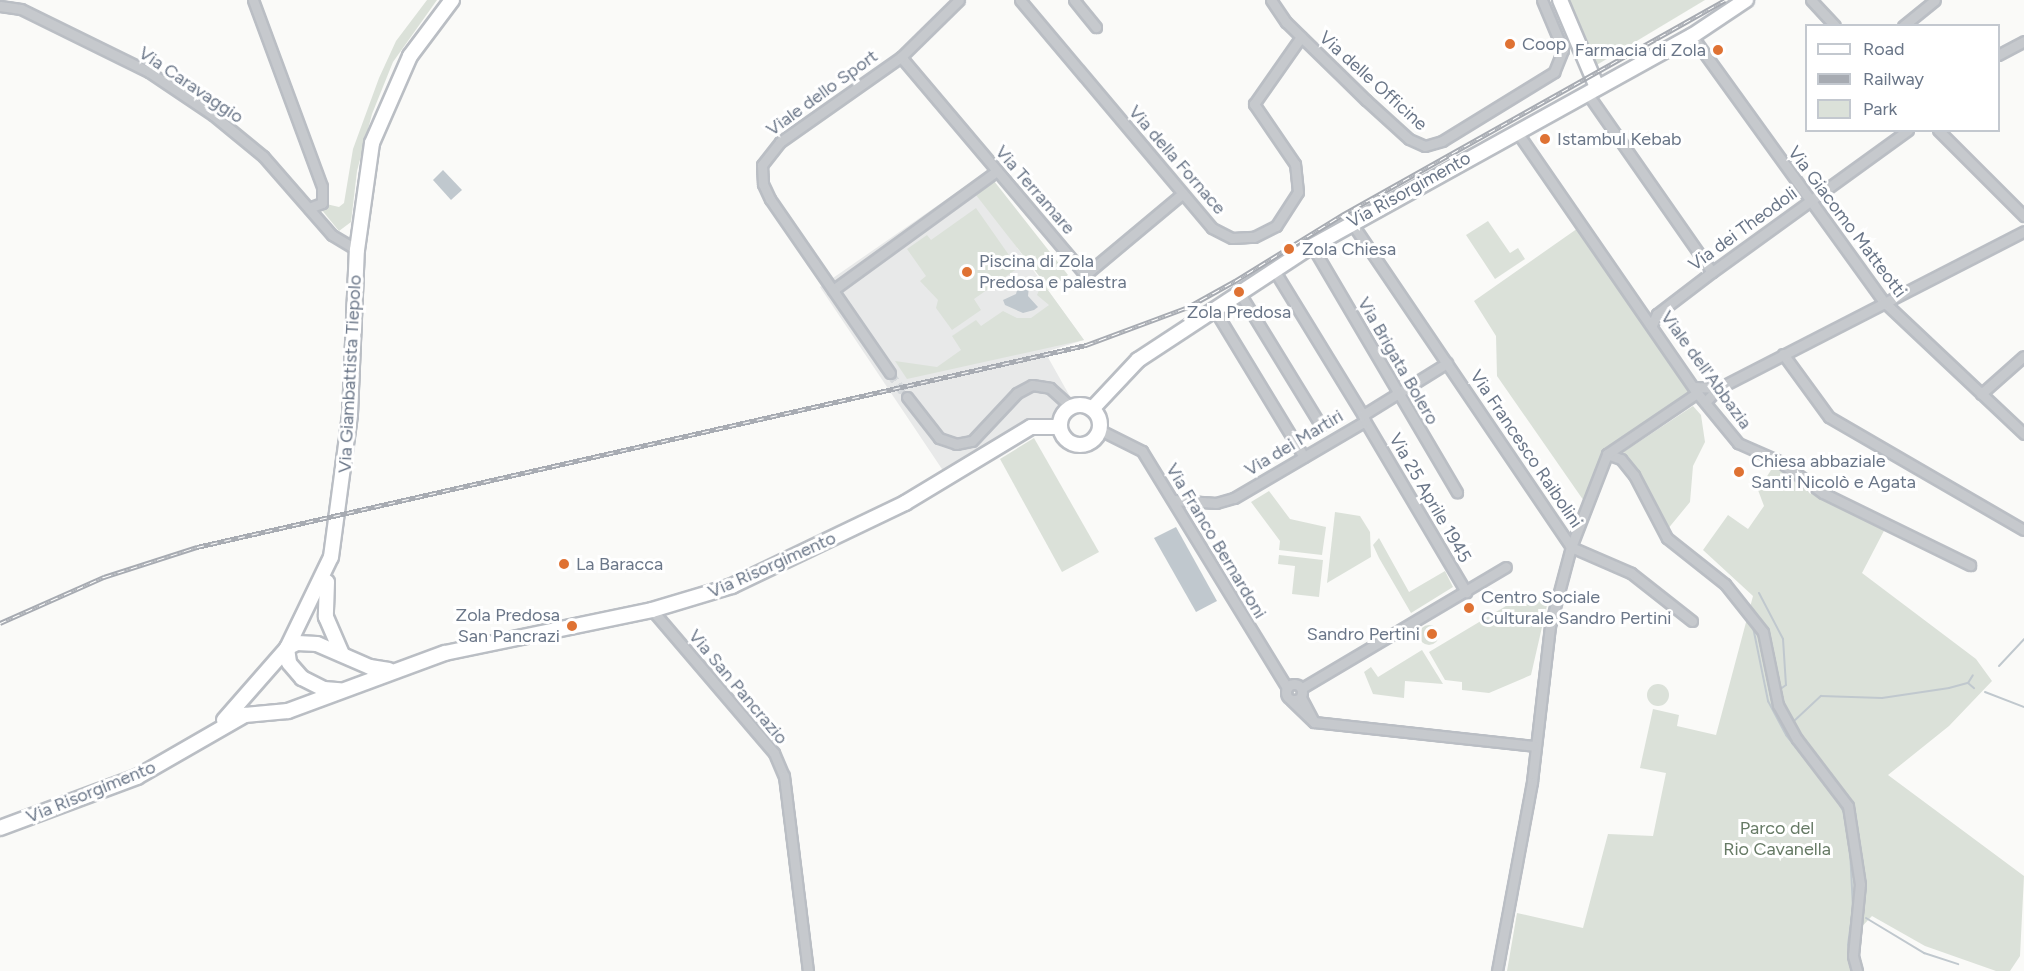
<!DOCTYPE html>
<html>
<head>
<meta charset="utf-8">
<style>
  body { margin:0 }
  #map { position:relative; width:2024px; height:971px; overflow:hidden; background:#fafaf8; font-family:Figtree,sans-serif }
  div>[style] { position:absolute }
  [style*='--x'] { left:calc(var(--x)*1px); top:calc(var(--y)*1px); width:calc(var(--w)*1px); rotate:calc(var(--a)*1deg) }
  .built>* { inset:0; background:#e8e9e9 }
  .green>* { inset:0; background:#dbe1d9 }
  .round { border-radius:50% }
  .water>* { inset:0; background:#c0c8ce }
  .stream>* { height:2px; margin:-1px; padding:0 1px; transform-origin:1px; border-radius:1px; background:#c0c8ce }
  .street-tunnel>* { height:9px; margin-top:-4.5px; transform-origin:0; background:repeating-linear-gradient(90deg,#d6d9dc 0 9px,transparent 0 13.5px) }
  .roads { filter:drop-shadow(2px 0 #babec4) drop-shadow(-2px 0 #babec4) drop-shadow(0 2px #babec4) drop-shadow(0 -2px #babec4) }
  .street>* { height:9px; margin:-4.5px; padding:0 4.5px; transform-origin:4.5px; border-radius:4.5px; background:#c6c9cd }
  .street>.ring { margin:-4.5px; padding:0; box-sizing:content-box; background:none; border:9px solid #c6c9cd; border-radius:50% }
  .secondary>* { height:14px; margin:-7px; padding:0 7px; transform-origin:7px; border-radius:7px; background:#fff }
  .secondary>.ring { margin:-7px; padding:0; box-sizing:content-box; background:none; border:14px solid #fff; border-radius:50% }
  .rail>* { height:4.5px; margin-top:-2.25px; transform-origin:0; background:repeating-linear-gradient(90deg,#fff 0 7px,#a7abb2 0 14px); box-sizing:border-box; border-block:2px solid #a7abb2 }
  .dots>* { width:16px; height:16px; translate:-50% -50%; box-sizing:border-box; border:3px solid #fff; border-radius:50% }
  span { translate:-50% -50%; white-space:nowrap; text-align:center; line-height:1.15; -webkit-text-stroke:6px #fff; paint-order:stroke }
  .poi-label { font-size:18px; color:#6a7688 }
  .left { translate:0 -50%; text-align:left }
  .right { translate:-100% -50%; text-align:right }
  .street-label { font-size:18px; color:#6a7688 }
  .park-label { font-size:18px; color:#667a65 }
  .legend { position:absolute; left:1805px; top:24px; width:195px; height:108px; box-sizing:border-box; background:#fff; border:2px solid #c3c8cf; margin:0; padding:8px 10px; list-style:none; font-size:18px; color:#6a7688 }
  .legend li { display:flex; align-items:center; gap:12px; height:30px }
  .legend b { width:30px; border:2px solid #c3c8cf }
</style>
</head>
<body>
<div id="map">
  <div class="built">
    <div style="clip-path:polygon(970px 183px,1084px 340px,1045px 352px,1077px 409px,950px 481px,820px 287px)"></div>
  </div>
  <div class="green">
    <div style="clip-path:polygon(427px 0,437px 0,393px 62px,372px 114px,357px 171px,351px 222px,339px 231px,321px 209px,322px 203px,339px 207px,344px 203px,353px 149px,379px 78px,396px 41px)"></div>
    <div style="clip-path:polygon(1559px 0,1705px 0,1590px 69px)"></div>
    <div style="clip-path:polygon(994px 181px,1068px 275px,1049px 290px,1045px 286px,1084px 340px,907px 379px,895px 361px,937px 367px,961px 350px,952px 336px,976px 320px,981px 326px,1003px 311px,1017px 318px,1031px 318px,1049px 305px,1037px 295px,1043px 281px,976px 195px)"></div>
    <div style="clip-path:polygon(976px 208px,1018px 268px,974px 299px,981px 310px,952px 330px,936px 308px,938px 300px,920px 281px,926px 276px,907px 249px,927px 235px,931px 240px)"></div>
    <div style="clip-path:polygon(1488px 221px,1510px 253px,1518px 248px,1525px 259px,1495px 279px,1466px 235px)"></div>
    <div style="clip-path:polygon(1581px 226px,1694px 393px,1617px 443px,1586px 504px,1497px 376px,1496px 336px,1474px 301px)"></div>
    <div style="clip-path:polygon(1693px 406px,1701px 415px,1705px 442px,1693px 466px,1690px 502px,1667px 530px,1640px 473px,1622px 453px)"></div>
    <div style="clip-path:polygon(1034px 438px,1099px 552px,1062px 572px,1000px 459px)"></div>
    <div style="clip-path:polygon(1775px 464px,1821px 498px,1826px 492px,1887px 525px,1862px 573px,1976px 659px,1992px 681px,1949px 726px,1888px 775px,2024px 876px,2020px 956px,2010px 971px,1996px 971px,1925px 946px,1872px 916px,1850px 939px,1856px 971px,1507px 971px,1517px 913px,1583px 928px,1608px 834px,1653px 836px,1666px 773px,1640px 768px,1653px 709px,1679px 715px,1677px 726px,1716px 735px,1753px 596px,1703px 550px,1728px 515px,1748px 529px,1764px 506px,1758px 490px)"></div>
    <div style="clip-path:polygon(1269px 491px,1290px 519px,1326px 527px,1322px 555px,1279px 550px,1280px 541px,1251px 502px)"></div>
    <div style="clip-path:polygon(1335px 512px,1360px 516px,1370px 532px,1371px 557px,1327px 583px)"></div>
    <div style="clip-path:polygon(1379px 538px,1409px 592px,1445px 571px,1453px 587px,1411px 613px,1379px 558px,1373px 545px)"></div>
    <div style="clip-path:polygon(1279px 555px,1323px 560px,1319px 597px,1292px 594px,1295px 566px,1278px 564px)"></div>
    <div style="clip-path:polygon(1526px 594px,1548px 601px,1531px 675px,1489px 693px,1462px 690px,1462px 682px,1445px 680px,1429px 652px)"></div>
    <div class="round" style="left:1419px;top:625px;width:20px;height:20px"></div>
    <div style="clip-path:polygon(1422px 650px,1443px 684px,1405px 681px,1404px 698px,1373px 694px,1364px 672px,1371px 667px,1378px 677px)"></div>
    <div class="round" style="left:1647px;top:684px;width:22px;height:22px"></div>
  </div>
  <div class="water">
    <div style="clip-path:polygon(443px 170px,462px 190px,451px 200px,433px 180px)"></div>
    <div style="clip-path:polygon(1019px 283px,1029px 286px,1028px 296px,1038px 307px,1034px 310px,1023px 313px,1005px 305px,1003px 300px,1016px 294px)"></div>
    <div style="clip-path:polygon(1176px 527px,1217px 601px,1196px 612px,1154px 538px)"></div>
  </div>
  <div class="stream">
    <div style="--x:1759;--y:593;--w:52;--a:62.4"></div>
    <div style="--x:1783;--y:639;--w:46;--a:86.3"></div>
    <div style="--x:1786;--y:685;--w:9;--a:144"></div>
    <div style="--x:1753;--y:627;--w:76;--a:78.5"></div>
    <div style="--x:1768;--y:701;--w:38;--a:62"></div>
    <div style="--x:1786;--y:735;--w:72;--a:51.2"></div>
    <div style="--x:1999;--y:666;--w:37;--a:-47"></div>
    <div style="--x:1968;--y:683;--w:8;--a:40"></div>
    <div style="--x:1985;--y:692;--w:42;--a:21"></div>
    <div style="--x:1794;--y:721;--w:37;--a:-43"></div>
    <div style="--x:1821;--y:696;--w:61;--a:1.9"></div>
    <div style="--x:1882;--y:698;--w:68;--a:-8.5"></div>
    <div style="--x:1949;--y:688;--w:20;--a:-15"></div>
    <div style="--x:1968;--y:683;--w:9;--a:-58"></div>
    <div style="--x:1836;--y:798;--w:18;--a:61"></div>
    <div style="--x:1850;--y:849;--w:60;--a:87.1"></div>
    <div style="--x:1853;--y:909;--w:36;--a:98"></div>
    <div style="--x:1848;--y:945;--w:26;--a:81"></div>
    <div style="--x:1866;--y:918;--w:68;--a:31.1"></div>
    <div style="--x:1924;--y:953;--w:36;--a:18"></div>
  </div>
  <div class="street-tunnel">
    <div style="--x:890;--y:373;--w:29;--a:55"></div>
  </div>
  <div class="roads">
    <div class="street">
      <div style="--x:253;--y:0;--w:199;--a:69.7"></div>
      <div style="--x:322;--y:187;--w:16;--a:90"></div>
      <div style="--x:322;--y:203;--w:14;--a:159"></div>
      <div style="--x:1020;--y:0;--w:298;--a:49.9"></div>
      <div style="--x:1212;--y:228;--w:22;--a:27"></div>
      <div style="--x:1232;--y:238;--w:22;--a:-3"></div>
      <div style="--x:1254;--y:237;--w:25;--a:-27"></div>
      <div style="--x:1276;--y:226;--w:40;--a:-57.1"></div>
      <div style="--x:1298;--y:192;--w:28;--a:-96"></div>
      <div style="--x:1295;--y:164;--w:73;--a:-124.3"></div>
      <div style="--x:1254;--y:104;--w:82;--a:-55"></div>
      <div style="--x:1074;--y:0;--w:35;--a:51"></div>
      <div style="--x:1271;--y:0;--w:27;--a:56"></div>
      <div style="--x:1286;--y:22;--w:112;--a:44.3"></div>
      <div style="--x:1366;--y:100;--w:58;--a:42.2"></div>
      <div style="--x:1409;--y:139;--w:17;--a:24"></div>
      <div style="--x:1425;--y:146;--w:18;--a:-16"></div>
      <div style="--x:1442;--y:141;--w:132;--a:-31.6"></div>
      <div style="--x:1554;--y:72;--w:24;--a:-68"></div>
      <div style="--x:1563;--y:50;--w:54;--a:-112.8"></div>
      <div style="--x:1811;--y:0;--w:35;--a:47"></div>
      <div style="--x:0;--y:6;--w:21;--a:8"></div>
      <div style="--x:21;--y:9;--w:143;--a:26.2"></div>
      <div style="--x:149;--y:72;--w:77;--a:33.9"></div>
      <div style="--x:213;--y:115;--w:65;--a:39.4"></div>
      <div style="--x:263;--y:156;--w:105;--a:48.9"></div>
      <div style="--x:332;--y:235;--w:29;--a:31"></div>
      <div style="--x:1903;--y:26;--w:41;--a:-39.1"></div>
      <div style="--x:1692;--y:36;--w:327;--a:54.2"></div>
      <div style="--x:1883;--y:301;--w:194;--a:43.3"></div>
      <div style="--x:1998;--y:55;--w:30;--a:-28"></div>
      <div style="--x:901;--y:57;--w:285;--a:49.8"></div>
      <div style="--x:1085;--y:275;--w:126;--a:-39.9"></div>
      <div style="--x:1587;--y:93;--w:218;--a:55.1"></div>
      <div style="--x:1938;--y:130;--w:122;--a:45"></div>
      <div style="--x:1517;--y:132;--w:317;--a:55.4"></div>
      <div style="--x:1697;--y:393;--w:65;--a:50.6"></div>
      <div style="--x:1738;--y:443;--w:45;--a:23.7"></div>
      <div style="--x:1779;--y:461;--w:54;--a:36"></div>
      <div style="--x:1823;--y:493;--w:164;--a:26.1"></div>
      <div style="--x:1351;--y:222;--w:392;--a:55.9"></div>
      <div style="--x:1571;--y:547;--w:82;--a:104.9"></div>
      <div style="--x:1550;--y:626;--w:157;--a:96.6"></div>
      <div style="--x:1532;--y:782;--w:192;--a:100.5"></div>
      <div style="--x:1312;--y:246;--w:286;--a:59.5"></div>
      <div style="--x:1274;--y:270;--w:170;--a:58.5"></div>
      <div style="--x:833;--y:290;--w:203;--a:-36"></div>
      <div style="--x:1239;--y:292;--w:157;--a:58.5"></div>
      <div style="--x:1214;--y:309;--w:173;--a:58.7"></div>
      <div style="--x:1652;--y:325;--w:12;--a:-66"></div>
      <div style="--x:1657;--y:314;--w:69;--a:-37.4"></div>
      <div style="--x:1712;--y:272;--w:242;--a:-35.9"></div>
      <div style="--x:1783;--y:354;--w:78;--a:53.9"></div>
      <div style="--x:1829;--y:417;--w:225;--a:30.1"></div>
      <div style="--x:890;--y:373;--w:211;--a:-124.6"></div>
      <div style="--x:770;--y:199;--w:17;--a:-115"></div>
      <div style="--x:763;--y:184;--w:19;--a:-93"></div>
      <div style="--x:762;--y:165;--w:29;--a:-52"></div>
      <div style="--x:780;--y:142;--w:148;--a:-35.1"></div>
      <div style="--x:901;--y:57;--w:81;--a:-44.5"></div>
      <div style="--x:1694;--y:387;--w:25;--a:2"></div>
      <div style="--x:1981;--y:394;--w:57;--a:-41.5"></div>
      <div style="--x:907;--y:397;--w:52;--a:52"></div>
      <div style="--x:939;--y:438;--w:18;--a:19"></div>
      <div style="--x:956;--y:444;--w:16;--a:-11"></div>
      <div style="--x:972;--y:441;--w:66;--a:-46.8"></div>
      <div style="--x:1017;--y:393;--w:17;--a:-28"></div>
      <div style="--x:1032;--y:385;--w:18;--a:9"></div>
      <div style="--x:1050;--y:388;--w:28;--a:42"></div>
      <div style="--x:1705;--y:402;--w:20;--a:-45"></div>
      <div style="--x:1719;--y:388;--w:343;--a:-27.2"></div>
      <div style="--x:1365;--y:421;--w:199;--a:59.4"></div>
      <div style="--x:1100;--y:430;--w:47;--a:26.6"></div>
      <div style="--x:1142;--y:451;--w:278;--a:58.5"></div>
      <div style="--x:1607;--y:454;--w:15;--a:20"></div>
      <div style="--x:1621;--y:459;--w:21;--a:51"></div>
      <div style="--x:1634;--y:475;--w:71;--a:62.4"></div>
      <div style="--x:1667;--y:538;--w:74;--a:38.4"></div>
      <div style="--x:1725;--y:584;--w:61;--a:51.6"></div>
      <div style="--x:1763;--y:632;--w:75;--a:78.4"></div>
      <div style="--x:1778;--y:705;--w:39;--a:61"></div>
      <div style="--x:1797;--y:739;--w:84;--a:52.7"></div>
      <div style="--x:1848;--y:806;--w:79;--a:81.3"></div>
      <div style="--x:1860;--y:884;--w:72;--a:95.6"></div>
      <div style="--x:1853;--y:956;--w:16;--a:75"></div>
      <div style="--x:1174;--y:500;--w:42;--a:4.1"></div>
      <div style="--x:1216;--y:503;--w:19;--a:-16"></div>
      <div style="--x:1234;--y:498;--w:152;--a:-30.4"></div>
      <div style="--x:1365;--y:421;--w:6;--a:-108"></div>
      <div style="--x:1363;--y:415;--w:99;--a:-31.8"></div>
      <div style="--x:652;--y:610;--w:188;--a:49.5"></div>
      <div style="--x:774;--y:753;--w:25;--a:67"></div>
      <div style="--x:784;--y:776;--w:196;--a:83"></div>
      <div style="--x:1692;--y:621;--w:78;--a:-141.8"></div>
      <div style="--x:1631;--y:573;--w:65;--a:-156.6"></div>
      <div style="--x:1571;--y:547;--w:100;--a:-68.8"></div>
      <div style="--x:1607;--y:454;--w:109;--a:-34.1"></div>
      <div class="ring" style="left:1286px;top:684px;width:7px;height:7px"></div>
      <div style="--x:1302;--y:688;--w:237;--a:-30.7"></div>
      <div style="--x:1291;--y:700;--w:32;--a:44"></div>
      <div style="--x:1314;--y:722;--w:27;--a:-118"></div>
      <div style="--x:1314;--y:722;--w:221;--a:6.2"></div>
    </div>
    <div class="secondary">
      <div style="--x:1560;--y:0;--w:95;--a:67"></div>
      <div class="ring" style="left:1060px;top:405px;width:26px;height:26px"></div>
      <div style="--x:1093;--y:408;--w:66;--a:-46.8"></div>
      <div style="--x:1138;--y:360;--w:202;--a:-33.3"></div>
      <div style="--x:1307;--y:249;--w:440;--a:-29"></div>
      <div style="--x:1692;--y:36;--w:65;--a:-33.7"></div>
      <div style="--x:327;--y:582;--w:35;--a:92"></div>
      <div style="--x:326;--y:617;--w:40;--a:66.6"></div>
      <div style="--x:287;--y:648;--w:11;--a:-27"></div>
      <div style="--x:297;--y:643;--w:20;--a:3"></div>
      <div style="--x:317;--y:644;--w:58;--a:23.5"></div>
      <div style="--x:370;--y:667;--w:19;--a:9"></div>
      <div style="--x:287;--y:648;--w:15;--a:82"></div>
      <div style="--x:289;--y:663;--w:20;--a:49"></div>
      <div style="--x:302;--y:678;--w:25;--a:27"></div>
      <div style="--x:324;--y:689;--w:16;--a:4"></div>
      <div style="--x:224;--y:720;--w:96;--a:-48.8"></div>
      <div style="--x:287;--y:648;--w:101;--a:-64.2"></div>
      <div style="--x:331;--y:557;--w:144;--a:-82.4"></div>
      <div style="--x:350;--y:414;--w:164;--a:-87.6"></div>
      <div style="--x:357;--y:250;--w:108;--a:-82"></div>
      <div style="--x:372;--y:143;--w:95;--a:-66.4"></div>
      <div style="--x:410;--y:56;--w:70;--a:-53.1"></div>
      <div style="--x:0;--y:828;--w:146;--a:-20.4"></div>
      <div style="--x:137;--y:777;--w:125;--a:-29.9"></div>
      <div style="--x:245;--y:715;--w:43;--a:-5.3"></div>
      <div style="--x:288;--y:711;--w:167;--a:-20.3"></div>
      <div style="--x:445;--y:653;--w:211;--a:-11.7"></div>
      <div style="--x:652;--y:610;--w:84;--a:-16.7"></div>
      <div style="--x:732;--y:586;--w:192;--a:-25.6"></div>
      <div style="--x:905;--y:503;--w:147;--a:-31.1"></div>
      <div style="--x:1031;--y:427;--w:29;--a:0"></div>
    </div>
  </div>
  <div class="rail">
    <div style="--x:0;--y:623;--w:114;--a:-23.9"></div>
    <div style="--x:104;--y:577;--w:98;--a:-17.9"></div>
    <div style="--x:197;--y:547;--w:912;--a:-12.8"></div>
    <div style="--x:1086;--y:345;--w:109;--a:-20.4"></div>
    <div style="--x:1188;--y:307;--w:54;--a:-29"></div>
    <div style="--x:1235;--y:281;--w:126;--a:-31.7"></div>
    <div style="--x:1342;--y:215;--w:439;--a:-29.3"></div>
  </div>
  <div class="dots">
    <div style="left:1510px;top:44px;background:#df7233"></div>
    <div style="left:1718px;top:50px;background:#df7233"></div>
    <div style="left:1545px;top:139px;background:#df7233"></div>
    <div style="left:1289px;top:249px;background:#df7233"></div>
    <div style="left:967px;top:272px;background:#df7233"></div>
    <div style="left:1239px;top:292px;background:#df7233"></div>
    <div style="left:1739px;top:472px;background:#df7233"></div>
    <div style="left:564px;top:564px;background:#df7233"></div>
    <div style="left:1469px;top:608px;background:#df7233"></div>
    <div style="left:572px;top:626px;background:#df7233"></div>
    <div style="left:1432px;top:634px;background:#df7233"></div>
  </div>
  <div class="poi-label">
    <span class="left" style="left:1522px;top:44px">Coop</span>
    <span class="right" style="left:1706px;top:50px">Farmacia di Zola</span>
    <span class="left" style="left:1557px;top:139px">Istambul Kebab</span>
    <span class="left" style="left:1302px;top:249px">Zola Chiesa</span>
    <span class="left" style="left:979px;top:272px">Piscina di Zola<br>Predosa e palestra</span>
    <span style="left:1239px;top:312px">Zola Predosa</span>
    <span class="left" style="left:1751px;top:472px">Chiesa abbaziale<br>Santi Nicolò e Agata</span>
    <span class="left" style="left:576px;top:564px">La Baracca</span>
    <span class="left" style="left:1481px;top:608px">Centro Sociale<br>Culturale Sandro Pertini</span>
    <span class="right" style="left:560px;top:626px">Zola Predosa<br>San Pancrazi</span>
    <span class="right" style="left:1420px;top:634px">Sandro Pertini</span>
  </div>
  <div class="street-label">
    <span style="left:1373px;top:81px;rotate:42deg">Via delle Officine</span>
    <span style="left:191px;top:85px;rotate:34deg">Via Caravaggio</span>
    <span style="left:822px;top:93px;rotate:-36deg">Viale dello Sport</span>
    <span style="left:1177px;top:160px;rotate:49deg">Via della Fornace</span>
    <span style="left:1035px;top:190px;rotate:49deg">Via Terramare</span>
    <span style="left:1409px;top:190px;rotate:-29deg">Via Risorgimento</span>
    <span style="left:1847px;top:222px;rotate:53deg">Via Giacomo Matteotti</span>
    <span style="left:1743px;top:229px;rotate:-36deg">Via dei Theodoli</span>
    <span style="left:1398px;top:361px;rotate:60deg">Via Brigata Bolero</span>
    <span style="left:1706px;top:370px;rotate:54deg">Viale dell'Abbazia</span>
    <span style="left:350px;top:374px;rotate:-87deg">Via Giambattista Tiepolo</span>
    <span style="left:1294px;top:443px;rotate:-31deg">Via dei Martiri</span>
    <span style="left:1526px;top:449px;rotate:56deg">Via Francesco Raibolini</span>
    <span style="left:1430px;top:498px;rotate:60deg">Via 25 Aprile 1945</span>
    <span style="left:1216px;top:541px;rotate:59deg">Via Franco Bernardoni</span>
    <span style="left:772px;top:565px;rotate:-24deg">Via Risorgimento</span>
    <span style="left:738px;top:687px;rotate:50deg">Via San Pancrazio</span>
    <span style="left:91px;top:792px;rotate:-22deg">Via Risorgimento</span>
  </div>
  <div class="park-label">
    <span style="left:1777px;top:839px">Parco del<br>Rio Cavanella</span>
  </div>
  <ul class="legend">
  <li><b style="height:8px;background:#fff"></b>Road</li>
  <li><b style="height:8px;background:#a7abb2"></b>Railway</li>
  <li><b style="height:16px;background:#dbe1d9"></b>Park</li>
  </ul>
</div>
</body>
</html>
